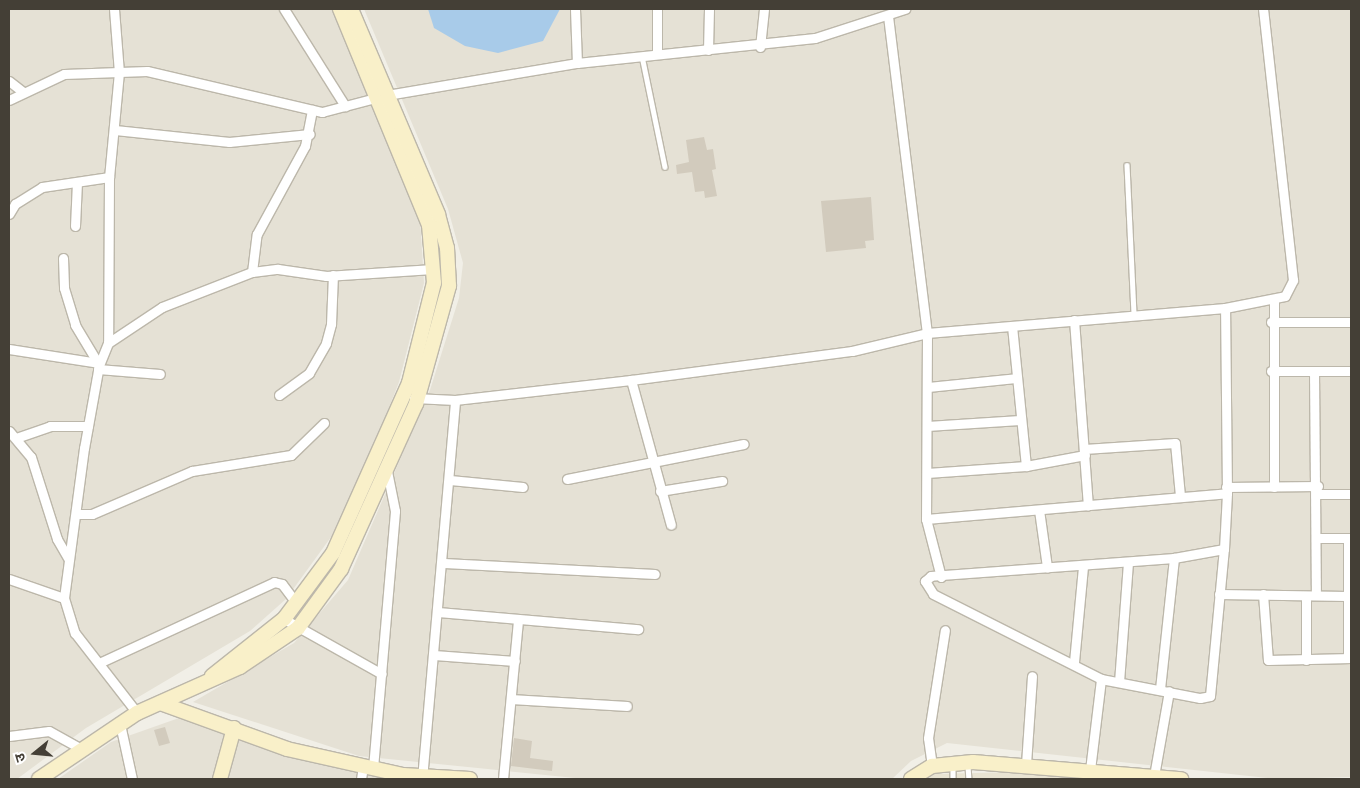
<!DOCTYPE html>
<html>
<head>
<meta charset="utf-8">
<style>
  body { margin:0 }
  #map { position:relative; width:1360px; height:788px; overflow:hidden; background:#f1efe7; font-family:Signika,"Noto Sans Devanagari",sans-serif }
  div>[style] { position:absolute }
  [style*='--x'] { left:calc(var(--x)*1px); top:calc(var(--y)*1px); width:calc(var(--w)*1px); rotate:calc(var(--a)*1deg) }
  .residential>* { inset:0; background:#e5e1d5 }
  .education>* { inset:0; background:#e9e4d2 }
  .water>* { inset:0; background:#a8cbe9 }
  .building>* { inset:0; background:#d2cbbd }
  .roads { filter:drop-shadow(1px 0 #bcb7aa) drop-shadow(-1px 0 #bcb7aa) drop-shadow(0 1px #bcb7aa) drop-shadow(0 -1px #bcb7aa) }
  .lane>* { height:4.5px; margin:-2.25px; padding:0 2.25px; transform-origin:2.25px; border-radius:2.25px; background:#fff }
  .street>* { height:9px; margin:-4.5px; padding:0 4.5px; transform-origin:4.5px; border-radius:4.5px; background:#fff }
  .secondary>* { height:14px; margin:-7px; padding:0 7px; transform-origin:7px; border-radius:7px; background:#f9f0c9 }
  span { translate:-50% -50%; white-space:nowrap; text-align:center; line-height:1.15; -webkit-text-stroke:4.5px #fff; paint-order:stroke }
  .frame { position:absolute; inset:0; border:10px solid #443f36; pointer-events:none }
  .north { position:absolute; left:10px; top:728px; width:50px; height:50px; -webkit-text-stroke:4px #fff; paint-order:stroke; rotate:253deg; font-size:14px; font-weight:700; line-height:20px; text-align:center; color:#443f36 }
  .north::after { content:''; display:block; margin:auto; width:18px; height:22px; background:#443f36; clip-path:polygon(50% 0,100% 100%,50% 72%,0 100%) }
</style>
</head>
<body>
<div id="map">
  <div class="residential">
    <div style="clip-path:polygon(9px 9px,333px 9px,420px 219px,424px 283px,399px 382px,347px 515px,286px 599px,250px 631px,86px 728px,17px 779px,9px 779px)"></div>
    <div style="clip-path:polygon(364px 9px,1351px 9px,1351px 777px,1276px 779px,947px 743px,911px 761px,892px 779px,585px 779px,359px 756px,193px 702px,294px 643px,348px 580px,430px 390px,459px 298px,463px 263px,448px 209px)"></div>
    <div style="clip-path:polygon(179px 718px,314px 763px,388px 779px,58px 779px,111px 742px)"></div>
  </div>
  <div class="education">
    <div style="clip-path:polygon(1023px 772px,1103px 779px,928px 779px,934px 774px)"></div>
  </div>
  <div class="water">
    <div style="clip-path:polygon(428px 9px,560px 9px,543px 41px,498px 53px,465px 46px,434px 28px)"></div>
  </div>
  <div class="building">
    <div style="clip-path:polygon(704px 137px,707px 150px,713px 149px,716px 169px,712px 170px,717px 196px,705px 198px,704px 191px,695px 192px,692px 172px,677px 174px,676px 165px,689px 162px,686px 140px)"></div>
    <div style="clip-path:polygon(871px 197px,874px 240px,865px 241px,866px 248px,826px 252px,821px 201px)"></div>
    <div style="clip-path:polygon(165px 727px,170px 743px,159px 746px,154px 730px)"></div>
    <div style="clip-path:polygon(514px 738px,532px 741px,530px 758px,553px 761px,552px 771px,511px 766px)"></div>
  </div>
  <div class="roads">
    <div class="lane">
      <div style="--x:642;--y:56;--w:113;--a:78.3"></div>
      <div style="--x:1127;--y:165;--w:149;--a:87.3"></div>
      <div style="--x:953;--y:766;--w:13;--a:90"></div>
      <div style="--x:968;--y:766;--w:13;--a:86"></div>
    </div>
    <div class="street">
      <div style="--x:114;--y:9;--w:63;--a:85.5"></div>
      <div style="--x:119;--y:72;--w:105;--a:95.4"></div>
      <div style="--x:109;--y:177;--w:166;--a:90.3"></div>
      <div style="--x:108;--y:343;--w:24;--a:112"></div>
      <div style="--x:99;--y:365;--w:84;--a:100.2"></div>
      <div style="--x:84;--y:448;--w:151;--a:97.6"></div>
      <div style="--x:64;--y:598;--w:37;--a:73"></div>
      <div style="--x:75;--y:633;--w:101;--a:52.2"></div>
      <div style="--x:284;--y:9;--w:115;--a:57.8"></div>
      <div style="--x:575;--y:9;--w:54;--a:87.9"></div>
      <div style="--x:657;--y:9;--w:43;--a:90"></div>
      <div style="--x:888;--y:16;--w:319;--a:83"></div>
      <div style="--x:927;--y:333;--w:186;--a:90.3"></div>
      <div style="--x:926;--y:519;--w:60;--a:75.5"></div>
      <div style="--x:760;--y:47;--w:38;--a:-84"></div>
      <div style="--x:708;--y:50;--w:41;--a:-88.6"></div>
      <div style="--x:9;--y:81;--w:18;--a:38"></div>
      <div style="--x:9;--y:100;--w:61;--a:-25.3"></div>
      <div style="--x:64;--y:74;--w:83;--a:-2.1"></div>
      <div style="--x:147;--y:71;--w:180;--a:13.2"></div>
      <div style="--x:322;--y:112;--w:67;--a:-14.7"></div>
      <div style="--x:387;--y:95;--w:193;--a:-9.6"></div>
      <div style="--x:577;--y:63;--w:239;--a:-6"></div>
      <div style="--x:815;--y:38;--w:95;--a:-17.9"></div>
      <div style="--x:115;--y:130;--w:115;--a:6"></div>
      <div style="--x:229;--y:142;--w:81;--a:-5.6"></div>
      <div style="--x:9;--y:214;--w:12;--a:-59"></div>
      <div style="--x:15;--y:204;--w:32;--a:-32"></div>
      <div style="--x:42;--y:187;--w:68;--a:-8.5"></div>
      <div style="--x:75;--y:226;--w:44;--a:-87.4"></div>
      <div style="--x:63;--y:258;--w:30;--a:88"></div>
      <div style="--x:64;--y:288;--w:39;--a:73"></div>
      <div style="--x:75;--y:325;--w:47;--a:59"></div>
      <div style="--x:252;--y:272;--w:38;--a:-83"></div>
      <div style="--x:257;--y:234;--w:100;--a:-61.4"></div>
      <div style="--x:305;--y:146;--w:37;--a:-79"></div>
      <div style="--x:1074;--y:320;--w:186;--a:85.7"></div>
      <div style="--x:1271;--y:322;--w:80;--a:0"></div>
      <div style="--x:1012;--y:326;--w:141;--a:84.3"></div>
      <div style="--x:108;--y:343;--w:65;--a:-33.7"></div>
      <div style="--x:162;--y:307;--w:97;--a:-21.3"></div>
      <div style="--x:252;--y:272;--w:26;--a:-7"></div>
      <div style="--x:278;--y:269;--w:49;--a:8.3"></div>
      <div style="--x:326;--y:276;--w:107;--a:-3.7"></div>
      <div style="--x:9;--y:349;--w:90;--a:8.9"></div>
      <div style="--x:98;--y:369;--w:62;--a:4.6"></div>
      <div style="--x:1271;--y:371;--w:80;--a:0"></div>
      <div style="--x:1314;--y:372;--w:223;--a:89.5"></div>
      <div style="--x:631;--y:380;--w:150;--a:74.6"></div>
      <div style="--x:928;--y:387;--w:88;--a:-5.8"></div>
      <div style="--x:279;--y:395;--w:37;--a:-36"></div>
      <div style="--x:309;--y:373;--w:34;--a:-60"></div>
      <div style="--x:326;--y:343;--w:20;--a:-75"></div>
      <div style="--x:331;--y:324;--w:49;--a:-87.7"></div>
      <div style="--x:414;--y:398;--w:41;--a:2.8"></div>
      <div style="--x:455;--y:400;--w:177;--a:-6.5"></div>
      <div style="--x:631;--y:380;--w:223;--a:-7.5"></div>
      <div style="--x:852;--y:351;--w:77;--a:-13.5"></div>
      <div style="--x:927;--y:333;--w:299;--a:-4.8"></div>
      <div style="--x:1225;--y:308;--w:61;--a:-11.3"></div>
      <div style="--x:1285;--y:296;--w:18;--a:-63"></div>
      <div style="--x:1293;--y:280;--w:273;--a:-96.3"></div>
      <div style="--x:927;--y:426;--w:93;--a:-3.7"></div>
      <div style="--x:9;--y:431;--w:34;--a:50"></div>
      <div style="--x:31;--y:457;--w:86;--a:72.4"></div>
      <div style="--x:57;--y:539;--w:22;--a:60"></div>
      <div style="--x:16;--y:438;--w:36;--a:-19"></div>
      <div style="--x:50;--y:426;--w:38;--a:0"></div>
      <div style="--x:1084;--y:449;--w:91;--a:-3.8"></div>
      <div style="--x:1175;--y:443;--w:53;--a:84.6"></div>
      <div style="--x:927;--y:473;--w:99;--a:-4"></div>
      <div style="--x:1026;--y:466;--w:60;--a:-10.6"></div>
      <div style="--x:567;--y:479;--w:180;--a:-11.2"></div>
      <div style="--x:450;--y:480;--w:73;--a:5.5"></div>
      <div style="--x:1226;--y:487;--w:92;--a:-0.6"></div>
      <div style="--x:1274;--y:487;--w:186;--a:-90"></div>
      <div style="--x:660;--y:491;--w:63;--a:-9.2"></div>
      <div style="--x:1318;--y:494;--w:33;--a:0"></div>
      <div style="--x:1039;--y:510;--w:58;--a:82"></div>
      <div style="--x:78;--y:514;--w:14;--a:0"></div>
      <div style="--x:92;--y:514;--w:109;--a:-23.3"></div>
      <div style="--x:192;--y:471;--w:100;--a:-9.2"></div>
      <div style="--x:291;--y:455;--w:46;--a:-44.1"></div>
      <div style="--x:926;--y:519;--w:302;--a:-4.9"></div>
      <div style="--x:1317;--y:538;--w:34;--a:0"></div>
      <div style="--x:1348;--y:538;--w:120;--a:90"></div>
      <div style="--x:1224;--y:549;--w:51;--a:169.8"></div>
      <div style="--x:1174;--y:558;--w:244;--a:175.8"></div>
      <div style="--x:931;--y:576;--w:8;--a:140"></div>
      <div style="--x:925;--y:581;--w:15;--a:58"></div>
      <div style="--x:933;--y:594;--w:188;--a:26.8"></div>
      <div style="--x:1101;--y:679;--w:101;--a:10.9"></div>
      <div style="--x:1200;--y:698;--w:10;--a:-11"></div>
      <div style="--x:1210;--y:696;--w:148;--a:-84.6"></div>
      <div style="--x:1224;--y:549;--w:56;--a:-86.9"></div>
      <div style="--x:1227;--y:493;--w:185;--a:-90.6"></div>
      <div style="--x:444;--y:563;--w:211;--a:3"></div>
      <div style="--x:9;--y:579;--w:58;--a:19.1"></div>
      <div style="--x:1219;--y:594;--w:128;--a:0.9"></div>
      <div style="--x:1263;--y:594;--w:66;--a:85.7"></div>
      <div style="--x:1268;--y:660;--w:83;--a:-1.4"></div>
      <div style="--x:1306;--y:596;--w:64;--a:90"></div>
      <div style="--x:438;--y:612;--w:201;--a:4.9"></div>
      <div style="--x:284;--y:619;--w:112;--a:29.3"></div>
      <div style="--x:434;--y:655;--w:81;--a:4.2"></div>
      <div style="--x:1074;--y:662;--w:96;--a:-84.6"></div>
      <div style="--x:99;--y:663;--w:193;--a:-24.8"></div>
      <div style="--x:274;--y:582;--w:8;--a:14"></div>
      <div style="--x:282;--y:584;--w:25;--a:53"></div>
      <div style="--x:1119;--y:682;--w:120;--a:-85.7"></div>
      <div style="--x:1160;--y:689;--w:132;--a:-83.9"></div>
      <div style="--x:511;--y:699;--w:116;--a:3.5"></div>
      <div style="--x:120;--y:724;--w:56;--a:77.7"></div>
      <div style="--x:9;--y:736;--w:40;--a:-7.1"></div>
      <div style="--x:49;--y:731;--w:38;--a:29"></div>
      <div style="--x:1026;--y:764;--w:88;--a:-86.1"></div>
      <div style="--x:932;--y:766;--w:28;--a:-98"></div>
      <div style="--x:928;--y:738;--w:109;--a:-81.1"></div>
      <div style="--x:373;--y:768;--w:258;--a:-85.1"></div>
      <div style="--x:395;--y:511;--w:41;--a:-101.3"></div>
      <div style="--x:1090;--y:770;--w:92;--a:-83.1"></div>
      <div style="--x:1154;--y:776;--w:86;--a:-80"></div>
      <div style="--x:361;--y:779;--w:13;--a:-81"></div>
      <div style="--x:422;--y:779;--w:380;--a:-85"></div>
      <div style="--x:503;--y:779;--w:160;--a:-84.6"></div>
    </div>
    <div class="secondary">
      <div style="--x:212;--y:676;--w:92;--a:-38.4"></div>
      <div style="--x:284;--y:619;--w:82;--a:-53.4"></div>
      <div style="--x:333;--y:553;--w:186;--a:-65.9"></div>
      <div style="--x:409;--y:383;--w:103;--a:-76"></div>
      <div style="--x:434;--y:283;--w:58;--a:-94.9"></div>
      <div style="--x:429;--y:225;--w:234;--a:-112.4"></div>
      <div style="--x:160;--y:703;--w:135;--a:19.9"></div>
      <div style="--x:287;--y:749;--w:119;--a:12.6"></div>
      <div style="--x:403;--y:775;--w:67;--a:3.4"></div>
      <div style="--x:39;--y:779;--w:118;--a:-34"></div>
      <div style="--x:137;--y:713;--w:113;--a:-24.1"></div>
      <div style="--x:240;--y:667;--w:70;--a:-33.9"></div>
      <div style="--x:298;--y:628;--w:73;--a:-53.9"></div>
      <div style="--x:341;--y:569;--w:181;--a:-65.6"></div>
      <div style="--x:416;--y:404;--w:123;--a:-74.4"></div>
      <div style="--x:449;--y:286;--w:38;--a:-93"></div>
      <div style="--x:447;--y:248;--w:35;--a:-105"></div>
      <div style="--x:438;--y:214;--w:223;--a:-113"></div>
      <div style="--x:220;--y:779;--w:53;--a:-74.6"></div>
      <div style="--x:911;--y:779;--w:25;--a:-32"></div>
      <div style="--x:932;--y:766;--w:41;--a:-5.6"></div>
      <div style="--x:973;--y:762;--w:209;--a:4.7"></div>
    </div>
  </div>
  <div class="frame"></div>
  <div class="north">उ</div>
</div>
</body>
</html>
